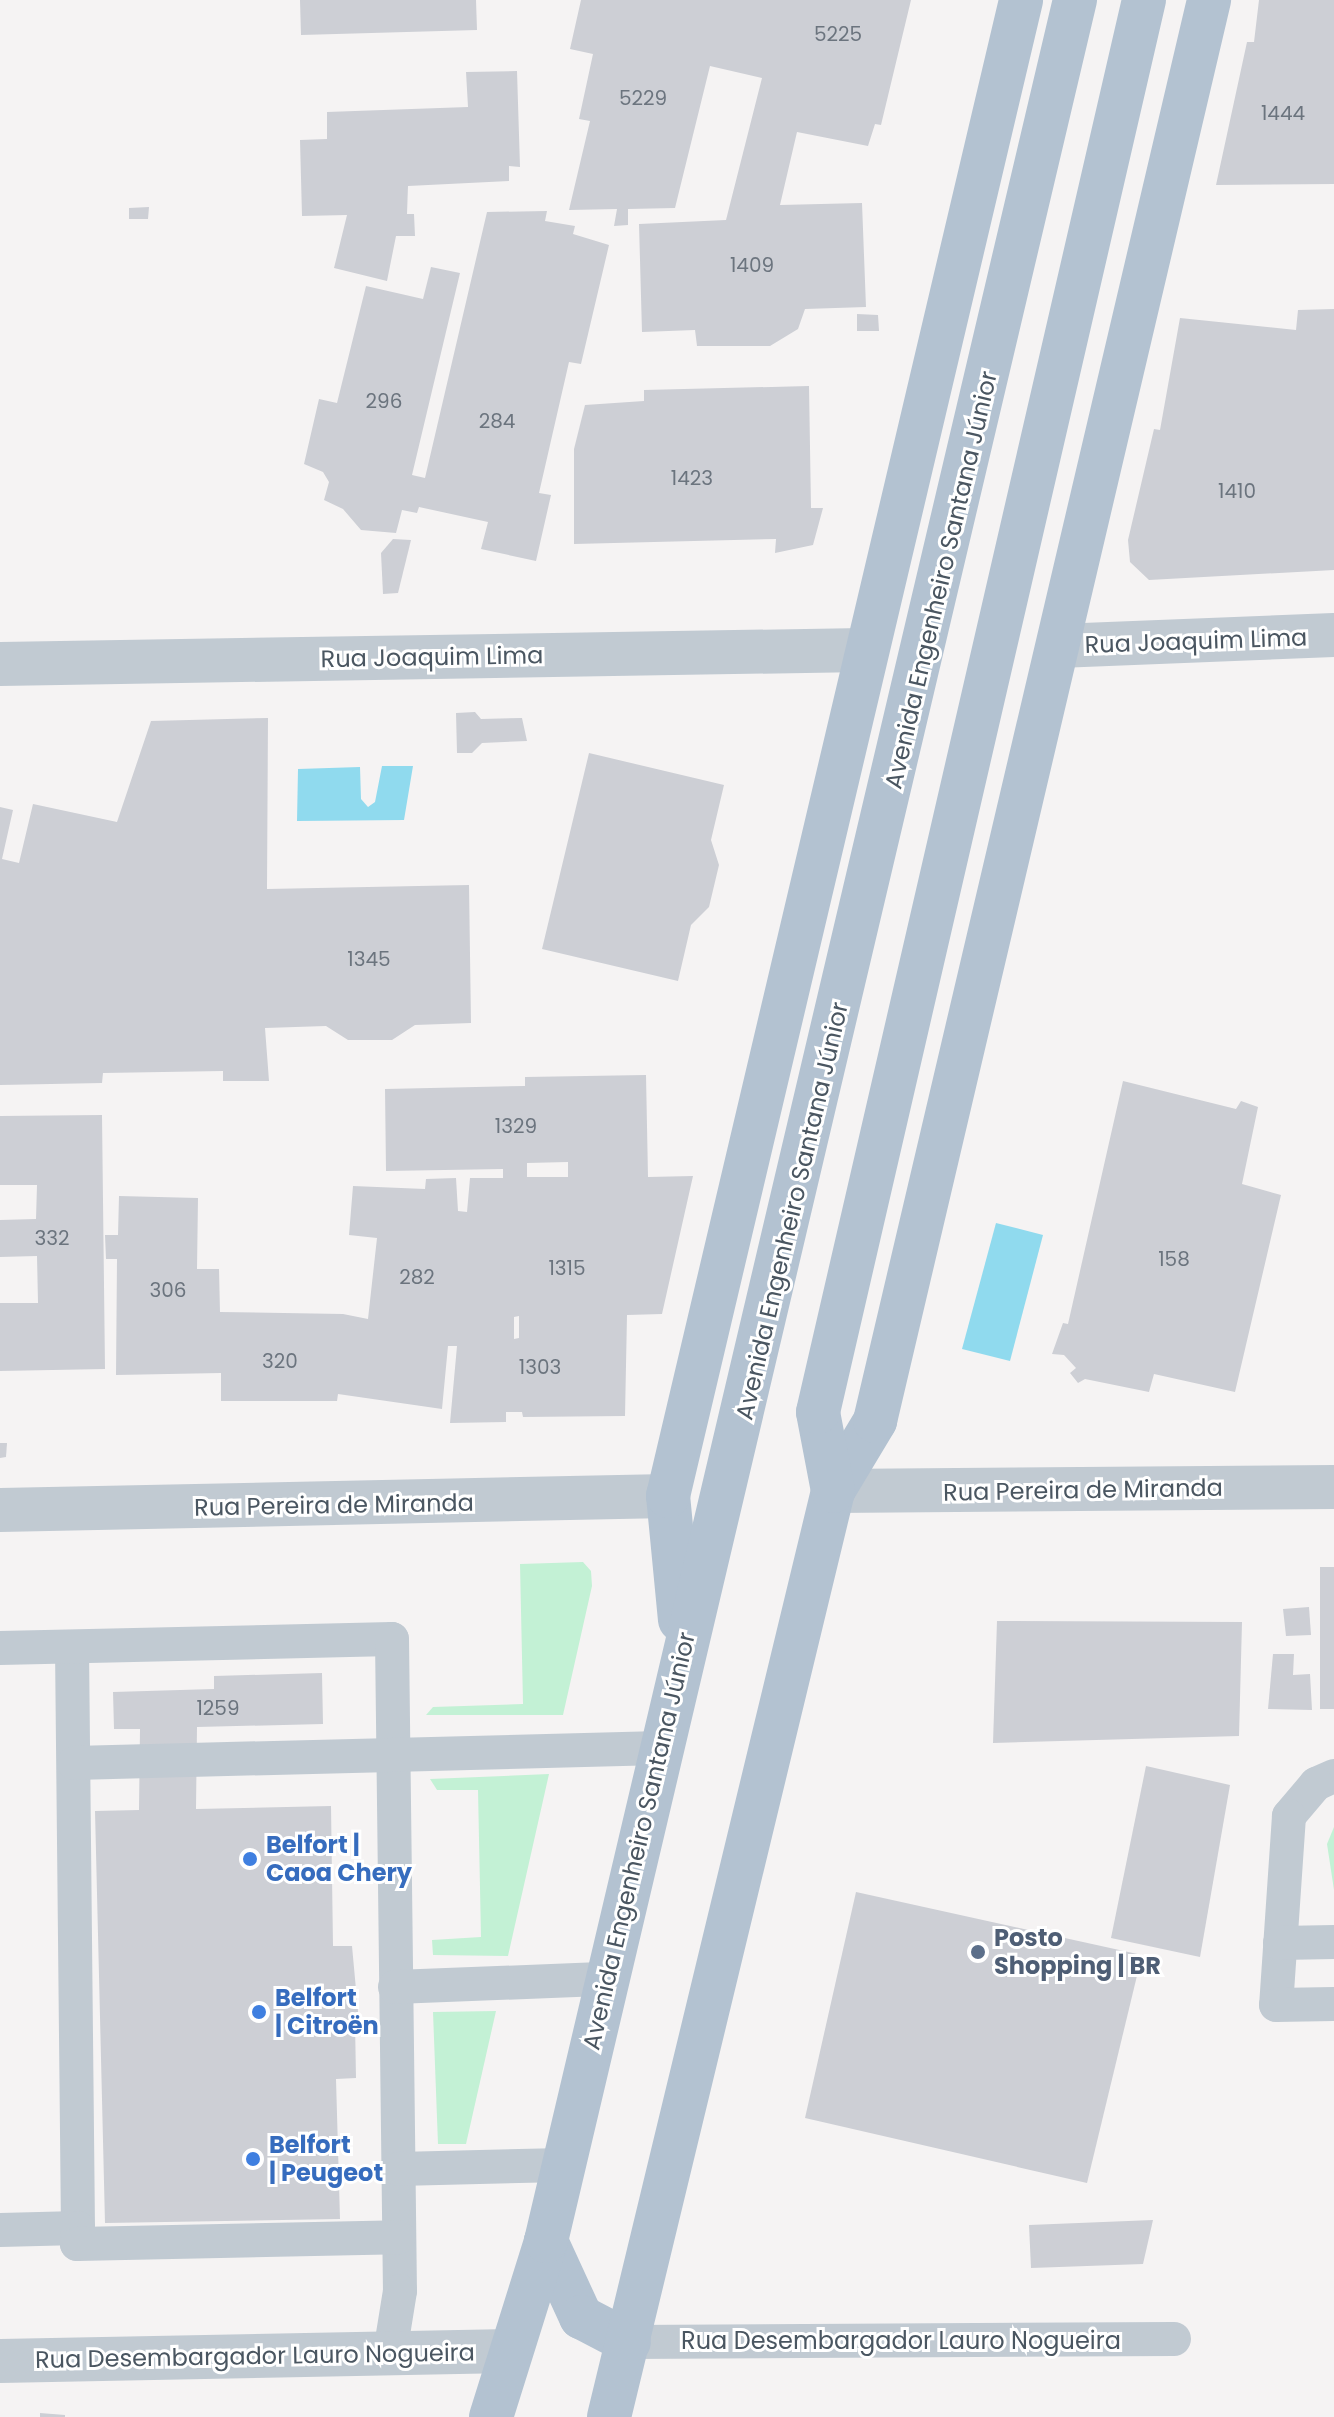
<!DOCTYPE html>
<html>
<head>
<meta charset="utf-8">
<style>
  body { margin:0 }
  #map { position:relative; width:1334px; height:2417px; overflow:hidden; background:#f5f3f3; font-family:Poppins,sans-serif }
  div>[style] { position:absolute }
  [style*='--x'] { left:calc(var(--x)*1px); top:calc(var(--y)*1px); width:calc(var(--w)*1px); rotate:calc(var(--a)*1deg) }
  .green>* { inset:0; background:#c3f1d5 }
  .water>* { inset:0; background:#90daee }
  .building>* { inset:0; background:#cdcfd5 }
  .service>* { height:34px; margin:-17px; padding:0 17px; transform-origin:17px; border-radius:17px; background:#c1cad2 }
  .minor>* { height:44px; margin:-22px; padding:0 22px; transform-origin:22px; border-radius:22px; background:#c1cad2 }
  .primary>* { height:44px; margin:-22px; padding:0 22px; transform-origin:22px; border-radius:22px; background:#b3c2d1 }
  .dots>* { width:22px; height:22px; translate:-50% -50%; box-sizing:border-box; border:4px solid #fff; border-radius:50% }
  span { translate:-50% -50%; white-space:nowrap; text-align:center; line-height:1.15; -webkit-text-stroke:6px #fff; paint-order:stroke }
  .number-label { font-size:20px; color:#6b747e }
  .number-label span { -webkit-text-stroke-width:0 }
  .street-label { font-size:24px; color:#4a5661 }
  .shop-label { font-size:24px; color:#366cbe; font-weight:700 }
  .left { translate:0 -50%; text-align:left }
  .service-label { font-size:24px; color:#4e5e75; font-weight:700 }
</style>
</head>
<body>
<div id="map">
  <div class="green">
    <div style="clip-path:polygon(583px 1562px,591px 1571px,592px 1586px,563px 1715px,426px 1715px,433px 1707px,523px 1704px,520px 1564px)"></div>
    <div style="clip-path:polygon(549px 1774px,508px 1956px,433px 1955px,432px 1940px,481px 1937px,478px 1790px,437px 1790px,430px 1779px)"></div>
    <div style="clip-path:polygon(1334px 1827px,1334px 1890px,1327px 1844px)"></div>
    <div style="clip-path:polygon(496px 2011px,466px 2144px,438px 2144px,433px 2012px)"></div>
  </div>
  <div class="water">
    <div style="clip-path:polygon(382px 766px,413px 766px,404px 820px,297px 821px,298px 769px,360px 767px,361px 799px,368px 807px,375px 802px)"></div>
    <div style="clip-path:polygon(996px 1223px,1043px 1235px,1010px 1361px,962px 1349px)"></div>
  </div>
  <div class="building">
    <div style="clip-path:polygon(300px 0,476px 0,477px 30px,301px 35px)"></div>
    <div style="clip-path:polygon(581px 0,911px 0,881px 125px,875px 124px,868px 146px,797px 132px,780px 205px,862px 203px,866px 307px,805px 309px,798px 329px,770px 346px,697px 346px,695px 330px,642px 332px,639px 224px,726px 220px,762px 78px,710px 66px,675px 208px,628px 209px,628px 225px,614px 226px,617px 209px,569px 210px,590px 121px,579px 119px,593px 54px,570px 49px)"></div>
    <div style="clip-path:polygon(1259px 0,1334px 0,1334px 184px,1216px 185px,1247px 42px,1254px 42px)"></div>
    <div style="clip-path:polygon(517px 71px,520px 167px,509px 166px,509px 181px,408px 186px,407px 214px,414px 214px,415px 236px,396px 236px,387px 281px,334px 268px,347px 215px,302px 216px,300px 140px,327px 139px,327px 112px,468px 107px,466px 72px)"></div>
    <div style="clip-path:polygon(149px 207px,148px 219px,129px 219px,129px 208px)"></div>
    <div style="clip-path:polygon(547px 211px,545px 221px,575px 226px,573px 234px,609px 245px,581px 364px,569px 362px,539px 493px,551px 495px,536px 561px,481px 549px,488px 522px,419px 507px,417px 513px,402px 510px,396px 533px,361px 530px,343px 509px,324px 500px,329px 482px,323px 472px,304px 464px,319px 399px,337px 403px,366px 286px,423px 299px,431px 267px,460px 273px,412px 475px,425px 478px,487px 212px)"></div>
    <div style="clip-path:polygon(1334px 309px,1334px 570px,1149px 580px,1130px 562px,1128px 540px,1154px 429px,1160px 430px,1180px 318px,1296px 330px,1298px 310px)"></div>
    <div style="clip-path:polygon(857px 314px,878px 315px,879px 331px,857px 331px)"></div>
    <div style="clip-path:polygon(809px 386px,811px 508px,823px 508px,813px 545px,775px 553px,776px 539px,574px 544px,574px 449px,585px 405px,644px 401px,644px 390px)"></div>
    <div style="clip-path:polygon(393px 539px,411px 540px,398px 593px,383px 594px,381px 553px)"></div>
    <div style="clip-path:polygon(475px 712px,481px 719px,522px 718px,527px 741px,482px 743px,472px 753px,457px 753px,456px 713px)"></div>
    <div style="clip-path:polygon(268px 718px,267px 889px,469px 885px,471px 1023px,415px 1025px,392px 1040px,348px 1040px,326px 1026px,265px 1028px,269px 1081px,223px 1081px,223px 1071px,103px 1073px,102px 1083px,0 1085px,0 807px,13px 810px,2px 859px,19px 863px,33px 804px,117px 822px,151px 721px)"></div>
    <div style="clip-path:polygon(589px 753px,724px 785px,711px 840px,719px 865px,709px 907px,691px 925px,678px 981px,542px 949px)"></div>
    <div style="clip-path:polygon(evenodd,646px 1075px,648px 1177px,693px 1176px,662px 1314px,627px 1315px,625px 1416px,523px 1417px,522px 1412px,506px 1412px,506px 1422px,450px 1423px,457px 1346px,448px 1346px,442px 1409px,338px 1394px,337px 1401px,221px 1401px,221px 1373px,116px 1375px,117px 1259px,106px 1259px,105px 1235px,118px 1235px,119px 1196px,198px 1198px,197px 1269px,219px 1269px,220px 1312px,343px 1314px,368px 1319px,377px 1238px,349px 1235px,353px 1186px,425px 1189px,426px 1179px,456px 1178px,458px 1211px,467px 1212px,470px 1178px,503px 1178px,503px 1169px,386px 1171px,385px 1089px,525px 1086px,525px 1077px,646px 1075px,568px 1162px,568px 1177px,527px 1177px,527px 1163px,568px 1162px,646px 1075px,519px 1316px,519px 1338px,514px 1339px,514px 1317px,519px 1316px)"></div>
    <div style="clip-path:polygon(1123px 1081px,1236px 1109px,1241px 1101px,1258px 1107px,1242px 1184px,1281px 1195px,1235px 1392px,1154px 1374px,1149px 1392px,1085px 1379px,1078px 1383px,1070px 1373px,1076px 1368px,1064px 1355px,1052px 1354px,1063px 1323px,1068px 1324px)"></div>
    <div style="clip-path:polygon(102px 1115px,105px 1369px,0 1371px,0 1303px,38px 1303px,37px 1256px,0 1257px,0 1220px,36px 1219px,37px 1185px,0 1185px,0 1116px)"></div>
    <div style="clip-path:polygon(0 1443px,7px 1443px,6px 1457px,0 1458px)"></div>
    <div style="clip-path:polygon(1320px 1567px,1334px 1567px,1334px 1709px,1320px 1709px)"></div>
    <div style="clip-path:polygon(1309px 1607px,1311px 1635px,1286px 1636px,1283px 1609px)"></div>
    <div style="clip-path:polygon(997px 1621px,1242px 1622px,1239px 1736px,993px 1743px)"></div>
    <div style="clip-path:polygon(1273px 1654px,1294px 1654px,1293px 1675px,1310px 1674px,1312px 1710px,1268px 1709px)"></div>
    <div style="clip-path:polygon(322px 1673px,323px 1724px,197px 1727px,196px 1809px,331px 1806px,333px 1946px,352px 1946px,359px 2022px,355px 2022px,356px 2078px,336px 2079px,340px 2219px,105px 2223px,95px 1811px,139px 1810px,140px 1729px,114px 1729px,113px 1692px,214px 1689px,214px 1676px)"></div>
    <div style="clip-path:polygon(1146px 1766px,1230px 1785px,1200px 1957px,1111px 1938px)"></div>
    <div style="clip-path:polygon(856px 1892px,1142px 1955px,1087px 2183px,805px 2118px)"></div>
    <div style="clip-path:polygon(1153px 2220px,1143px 2264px,1031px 2268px,1029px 2225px)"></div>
    <div style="clip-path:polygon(40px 2413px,65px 2415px,65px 2417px,40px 2417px)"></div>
  </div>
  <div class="service">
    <div style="--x:72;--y:1647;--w:581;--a:89.41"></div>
    <div style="--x:0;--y:1648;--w:392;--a:-1.3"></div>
    <div style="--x:392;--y:1639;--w:652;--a:89.3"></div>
    <div style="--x:400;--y:2291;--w:63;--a:99.2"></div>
    <div style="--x:74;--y:1763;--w:587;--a:-1.46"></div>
    <div style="--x:1334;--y:1776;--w:20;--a:156"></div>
    <div style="--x:1316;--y:1784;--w:42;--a:130.2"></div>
    <div style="--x:1289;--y:1816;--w:189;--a:93.9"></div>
    <div style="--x:1276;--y:2005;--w:58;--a:-1"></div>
    <div style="--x:1280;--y:1943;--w:54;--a:-1.1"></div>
    <div style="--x:395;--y:1987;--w:212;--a:-2.2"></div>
    <div style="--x:398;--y:2169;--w:165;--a:-1.4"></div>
    <div style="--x:0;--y:2230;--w:78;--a:-1.5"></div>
    <div style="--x:78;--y:2228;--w:16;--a:94"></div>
    <div style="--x:77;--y:2244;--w:322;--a:-1.2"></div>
    <div style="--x:629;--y:2342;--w:545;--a:-0.32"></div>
  </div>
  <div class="minor">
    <div style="--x:1058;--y:646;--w:276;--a:-2.3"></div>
    <div style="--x:0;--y:664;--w:864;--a:-0.93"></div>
    <div style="--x:833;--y:1491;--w:501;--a:-0.46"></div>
    <div style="--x:0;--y:1510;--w:668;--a:-1.2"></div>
    <div style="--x:0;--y:2361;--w:510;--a:-1.12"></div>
  </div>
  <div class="primary">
    <div style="--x:833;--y:1491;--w:82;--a:-59"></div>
    <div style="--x:875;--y:1421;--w:1460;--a:-76.77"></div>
    <div style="--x:680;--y:1620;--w:125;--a:-95.5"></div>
    <div style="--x:668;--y:1496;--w:1537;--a:-76.72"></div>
    <div style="--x:546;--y:2241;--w:84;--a:65.3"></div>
    <div style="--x:581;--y:2317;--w:54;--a:27.5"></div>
    <div style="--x:491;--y:2417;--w:184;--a:-72.6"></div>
    <div style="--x:546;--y:2241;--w:2303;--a:-76.72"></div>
    <div style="--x:609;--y:2417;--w:953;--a:-76.4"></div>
    <div style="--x:833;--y:1491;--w:80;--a:-100.8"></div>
    <div style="--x:818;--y:1412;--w:1449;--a:-77"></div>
  </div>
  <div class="dots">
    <div style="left:250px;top:1859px;background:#3f7fe0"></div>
    <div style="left:978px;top:1952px;background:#5c6f8a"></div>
    <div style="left:259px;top:2012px;background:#3f7fe0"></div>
    <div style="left:253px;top:2159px;background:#3f7fe0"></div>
  </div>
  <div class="number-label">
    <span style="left:838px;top:34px">5225</span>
    <span style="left:643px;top:98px">5229</span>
    <span style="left:1283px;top:113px">1444</span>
    <span style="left:752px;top:265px">1409</span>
    <span style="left:384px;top:401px">296</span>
    <span style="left:497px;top:421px">284</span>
    <span style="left:692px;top:478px">1423</span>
    <span style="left:1237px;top:491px">1410</span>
    <span style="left:369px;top:959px">1345</span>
    <span style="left:516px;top:1126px">1329</span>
    <span style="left:52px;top:1238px">332</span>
    <span style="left:1174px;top:1259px">158</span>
    <span style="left:567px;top:1268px">1315</span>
    <span style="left:417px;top:1277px">282</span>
    <span style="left:168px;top:1290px">306</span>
    <span style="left:280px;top:1361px">320</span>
    <span style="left:540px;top:1367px">1303</span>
    <span style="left:218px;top:1708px">1259</span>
  </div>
  <div class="street-label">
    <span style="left:941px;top:580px;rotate:-77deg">Avenida Engenheiro Santana Júnior</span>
    <span style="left:1196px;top:641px;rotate:-2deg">Rua Joaquim Lima</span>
    <span style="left:432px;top:657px;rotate:-1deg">Rua Joaquim Lima</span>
    <span style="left:792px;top:1211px;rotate:-77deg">Avenida Engenheiro Santana Júnior</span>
    <span style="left:1083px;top:1490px;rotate:-1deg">Rua Pereira de Miranda</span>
    <span style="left:334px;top:1505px;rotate:-1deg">Rua Pereira de Miranda</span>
    <span style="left:639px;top:1841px;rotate:-77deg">Avenida Engenheiro Santana Júnior</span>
    <span style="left:901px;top:2341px">Rua Desembargador Lauro Nogueira</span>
    <span style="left:255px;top:2356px;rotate:-1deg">Rua Desembargador Lauro Nogueira</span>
  </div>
  <div class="shop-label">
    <span class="left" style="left:266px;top:1859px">Belfort |<br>Caoa Chery</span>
    <span class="left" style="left:275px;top:2012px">Belfort<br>| Citroën</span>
    <span class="left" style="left:269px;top:2159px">Belfort<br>| Peugeot</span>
  </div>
  <div class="service-label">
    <span class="left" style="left:994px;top:1952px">Posto<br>Shopping | BR</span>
  </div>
</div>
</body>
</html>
